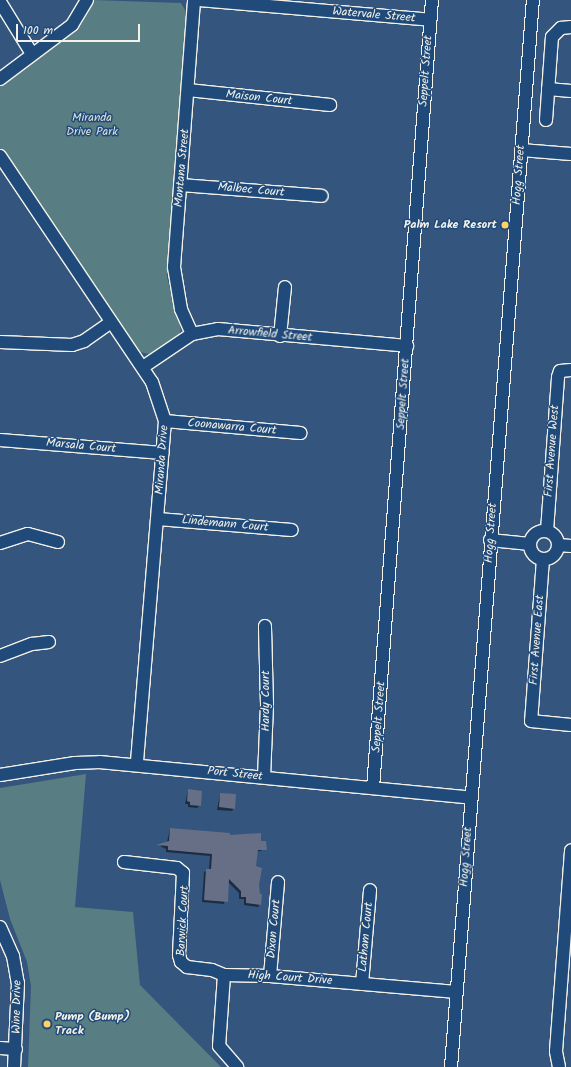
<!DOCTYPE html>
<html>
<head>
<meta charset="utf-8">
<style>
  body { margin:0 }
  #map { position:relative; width:571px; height:1067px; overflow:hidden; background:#34557e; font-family:Kalam,sans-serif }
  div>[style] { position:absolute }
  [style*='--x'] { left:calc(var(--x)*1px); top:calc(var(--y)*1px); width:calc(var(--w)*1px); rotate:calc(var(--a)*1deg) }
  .green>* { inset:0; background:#587d82 }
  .shadow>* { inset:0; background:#0007 }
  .building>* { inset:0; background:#666f86 }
  .roads { filter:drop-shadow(1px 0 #f4f1e8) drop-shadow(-1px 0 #f4f1e8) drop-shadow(0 1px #f4f1e8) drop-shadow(0 -1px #f4f1e8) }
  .minor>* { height:12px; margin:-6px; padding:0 6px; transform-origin:6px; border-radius:6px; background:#1f4a7a }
  .minor>.ring { margin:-6px; padding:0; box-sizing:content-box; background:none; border:12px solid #1f4a7a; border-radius:50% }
  .dots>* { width:11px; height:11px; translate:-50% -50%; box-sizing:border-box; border:2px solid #1f4a7a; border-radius:50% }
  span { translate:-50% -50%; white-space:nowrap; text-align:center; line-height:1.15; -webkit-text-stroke:3px #1f4a7a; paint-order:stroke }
  .street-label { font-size:12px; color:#f4f1e8 }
  .park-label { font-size:12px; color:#dde0d9 }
  .poi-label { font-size:12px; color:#f4f1e8; font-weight:700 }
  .right { translate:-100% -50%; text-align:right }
  .left { translate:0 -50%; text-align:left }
  .scale { position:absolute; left:16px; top:24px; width:124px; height:18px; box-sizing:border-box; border:2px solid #f4f1e8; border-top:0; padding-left:5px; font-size:12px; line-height:14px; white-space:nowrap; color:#f4f1e8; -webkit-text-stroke:3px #1f4a7a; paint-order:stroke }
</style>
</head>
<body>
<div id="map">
  <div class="green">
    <div style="clip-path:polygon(94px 0,181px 3px,188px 15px,167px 277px,181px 330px,177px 338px,149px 354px,140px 352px,0 148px,0 85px,82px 23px)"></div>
    <div style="clip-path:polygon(86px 774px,75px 907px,133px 912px,140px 985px,221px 1067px,28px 1067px,31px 986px,27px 962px,10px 919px,0 880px,0 788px)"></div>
  </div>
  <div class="shadow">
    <div style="clip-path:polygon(188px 790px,200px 805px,197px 808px,188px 807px,188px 804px,185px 804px)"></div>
    <div style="clip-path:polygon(220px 794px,234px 808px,232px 811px,217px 810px)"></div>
    <div style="clip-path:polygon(170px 829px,260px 842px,266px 849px,257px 852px,255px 866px,260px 904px,258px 907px,244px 905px,244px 899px,239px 899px,239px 893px,228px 882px,224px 904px,202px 902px,204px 872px,209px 870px,210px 856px,166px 852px,166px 849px,160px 846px,167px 842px)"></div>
  </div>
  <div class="building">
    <div style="clip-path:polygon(188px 789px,202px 791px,201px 806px,190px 805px,190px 802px,187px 801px)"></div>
    <div style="clip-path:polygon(220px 793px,236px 794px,235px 809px,219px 807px)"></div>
    <div style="clip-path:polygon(170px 828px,230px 833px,230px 835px,261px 833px,261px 841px,266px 841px,267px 850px,258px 850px,256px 866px,262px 868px,259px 885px,260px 894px,262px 894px,261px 905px,246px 903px,246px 897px,241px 897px,241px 891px,229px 879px,228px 902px,204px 900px,206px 869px,211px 869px,212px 854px,168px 850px,168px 846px,156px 845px,169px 841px)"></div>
  </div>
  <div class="roads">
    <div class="minor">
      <div style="--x:199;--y:0;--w:232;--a:4.9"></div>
      <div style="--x:0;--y:2;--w:61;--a:58.4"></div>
      <div style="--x:0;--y:79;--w:90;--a:-36.9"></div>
      <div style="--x:72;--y:25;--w:29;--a:-59"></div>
      <div style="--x:548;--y:89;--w:23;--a:5"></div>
      <div style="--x:188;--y:90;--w:143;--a:6"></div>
      <div style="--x:546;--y:120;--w:83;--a:-85.9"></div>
      <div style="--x:552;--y:37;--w:13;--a:-45"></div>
      <div style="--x:561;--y:28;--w:10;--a:-6"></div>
      <div style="--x:521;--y:150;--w:50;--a:4.6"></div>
      <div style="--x:0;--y:156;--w:272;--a:56.1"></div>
      <div style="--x:152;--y:382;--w:41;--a:71.6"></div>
      <div style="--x:165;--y:421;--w:344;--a:94.7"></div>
      <div style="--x:180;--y:185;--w:142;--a:4.4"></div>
      <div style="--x:192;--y:334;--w:27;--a:-114"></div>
      <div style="--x:181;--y:309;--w:43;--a:-99.5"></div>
      <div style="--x:174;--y:267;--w:268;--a:-85.7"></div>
      <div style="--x:280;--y:336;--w:49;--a:-84.2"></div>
      <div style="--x:0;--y:342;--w:72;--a:2.4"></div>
      <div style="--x:72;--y:345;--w:13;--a:-18"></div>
      <div style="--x:84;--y:341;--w:33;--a:-35"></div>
      <div style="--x:143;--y:367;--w:59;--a:-34"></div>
      <div style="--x:192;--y:334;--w:26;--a:-11"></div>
      <div style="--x:218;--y:329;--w:190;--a:5.1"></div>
      <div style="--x:165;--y:421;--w:136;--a:5.1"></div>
      <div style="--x:0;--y:440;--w:163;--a:4.6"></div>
      <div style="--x:158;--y:519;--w:134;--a:4.7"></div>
      <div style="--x:547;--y:531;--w:154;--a:-85.9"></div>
      <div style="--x:558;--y:377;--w:6;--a:-72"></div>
      <div style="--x:560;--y:371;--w:11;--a:-5"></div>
      <div class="ring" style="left:530px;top:531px;width:16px;height:16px"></div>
      <div style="--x:490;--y:540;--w:40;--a:5.7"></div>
      <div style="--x:0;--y:543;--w:29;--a:-18"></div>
      <div style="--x:28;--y:534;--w:31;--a:15"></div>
      <div style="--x:558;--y:545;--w:13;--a:4"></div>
      <div style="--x:543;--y:559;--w:162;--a:94.2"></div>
      <div style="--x:531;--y:721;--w:40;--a:5.7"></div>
      <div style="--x:0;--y:656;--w:34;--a:-21"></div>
      <div style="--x:32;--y:644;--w:17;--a:-7"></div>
      <div style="--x:0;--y:775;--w:76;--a:-9.1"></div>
      <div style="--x:75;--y:763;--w:25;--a:-2"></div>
      <div style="--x:100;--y:762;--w:373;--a:5.5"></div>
      <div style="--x:264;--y:777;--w:73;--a:-87.6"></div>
      <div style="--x:267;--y:704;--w:78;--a:-91.5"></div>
      <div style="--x:373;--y:788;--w:790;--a:-85.72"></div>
      <div style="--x:124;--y:862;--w:53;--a:6.5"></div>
      <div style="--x:177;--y:868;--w:8;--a:40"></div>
      <div style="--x:183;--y:873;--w:82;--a:92.8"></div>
      <div style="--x:179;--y:955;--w:7;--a:74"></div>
      <div style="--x:181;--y:962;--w:8;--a:40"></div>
      <div style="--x:187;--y:967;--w:25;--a:7"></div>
      <div style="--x:212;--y:970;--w:13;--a:23"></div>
      <div style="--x:224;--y:975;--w:46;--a:1.2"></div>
      <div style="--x:270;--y:976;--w:187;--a:4.9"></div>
      <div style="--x:0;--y:927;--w:32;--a:66"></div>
      <div style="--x:13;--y:956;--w:27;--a:80"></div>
      <div style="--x:18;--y:983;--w:84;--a:92.7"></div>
      <div style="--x:224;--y:975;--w:71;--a:94"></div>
      <div style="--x:219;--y:1046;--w:28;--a:49"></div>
      <div style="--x:270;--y:976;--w:94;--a:-85.1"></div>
      <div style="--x:362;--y:984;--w:94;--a:-85.1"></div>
      <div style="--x:0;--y:1048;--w:16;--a:4"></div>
      <div style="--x:451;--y:1067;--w:1070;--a:-85.61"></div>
      <div style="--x:559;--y:1067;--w:16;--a:-101"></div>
      <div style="--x:556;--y:1051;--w:201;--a:-85.7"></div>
    </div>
  </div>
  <div class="dots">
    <div style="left:505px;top:225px;background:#ffd166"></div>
    <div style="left:47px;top:1024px;background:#ffd166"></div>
  </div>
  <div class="street-label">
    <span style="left:374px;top:15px;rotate:5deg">Watervale Street</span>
    <span style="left:426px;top:71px;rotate:-86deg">Seppelt Street</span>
    <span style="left:259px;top:98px;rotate:6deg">Maison Court</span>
    <span style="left:182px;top:168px;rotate:-85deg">Montana Street</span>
    <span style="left:519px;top:175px;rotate:-86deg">Hogg Street</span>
    <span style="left:251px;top:190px;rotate:5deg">Malbec Court</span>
    <span style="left:270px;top:334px;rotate:5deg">Arrowfield Street</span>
    <span style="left:403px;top:394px;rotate:-86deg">Seppelt Street</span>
    <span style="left:232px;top:427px;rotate:5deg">Coonawarra Court</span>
    <span style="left:81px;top:446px;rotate:5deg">Marsala Court</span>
    <span style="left:552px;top:451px;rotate:-86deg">First Avenue West</span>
    <span style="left:162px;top:460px;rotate:-86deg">Miranda Drive</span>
    <span style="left:225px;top:524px;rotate:5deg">Lindemann Court</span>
    <span style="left:491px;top:533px;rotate:-86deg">Hogg Street</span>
    <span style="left:537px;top:640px;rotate:-86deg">First Avenue East</span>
    <span style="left:266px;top:701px;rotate:-90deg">Hardy Court</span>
    <span style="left:379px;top:717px;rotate:-86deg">Seppelt Street</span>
    <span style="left:235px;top:774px;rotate:6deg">Port Street</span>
    <span style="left:466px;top:857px;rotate:-86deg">Hogg Street</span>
    <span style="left:183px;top:921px;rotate:-87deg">Barwick Court</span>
    <span style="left:274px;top:929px;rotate:-85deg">Dixon Court</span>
    <span style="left:366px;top:937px;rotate:-85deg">Latham Court</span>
    <span style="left:290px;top:978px;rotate:4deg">High Court Drive</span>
    <span style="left:17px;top:1007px;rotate:-89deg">Wine Drive</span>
  </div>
  <div class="park-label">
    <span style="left:92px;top:125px">Miranda<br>Drive Park</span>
  </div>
  <div class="poi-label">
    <span class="right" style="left:497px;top:225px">Palm Lake Resort</span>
    <span class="left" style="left:55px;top:1024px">Pump (Bump)<br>Track</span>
  </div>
  <div class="scale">100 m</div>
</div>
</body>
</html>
